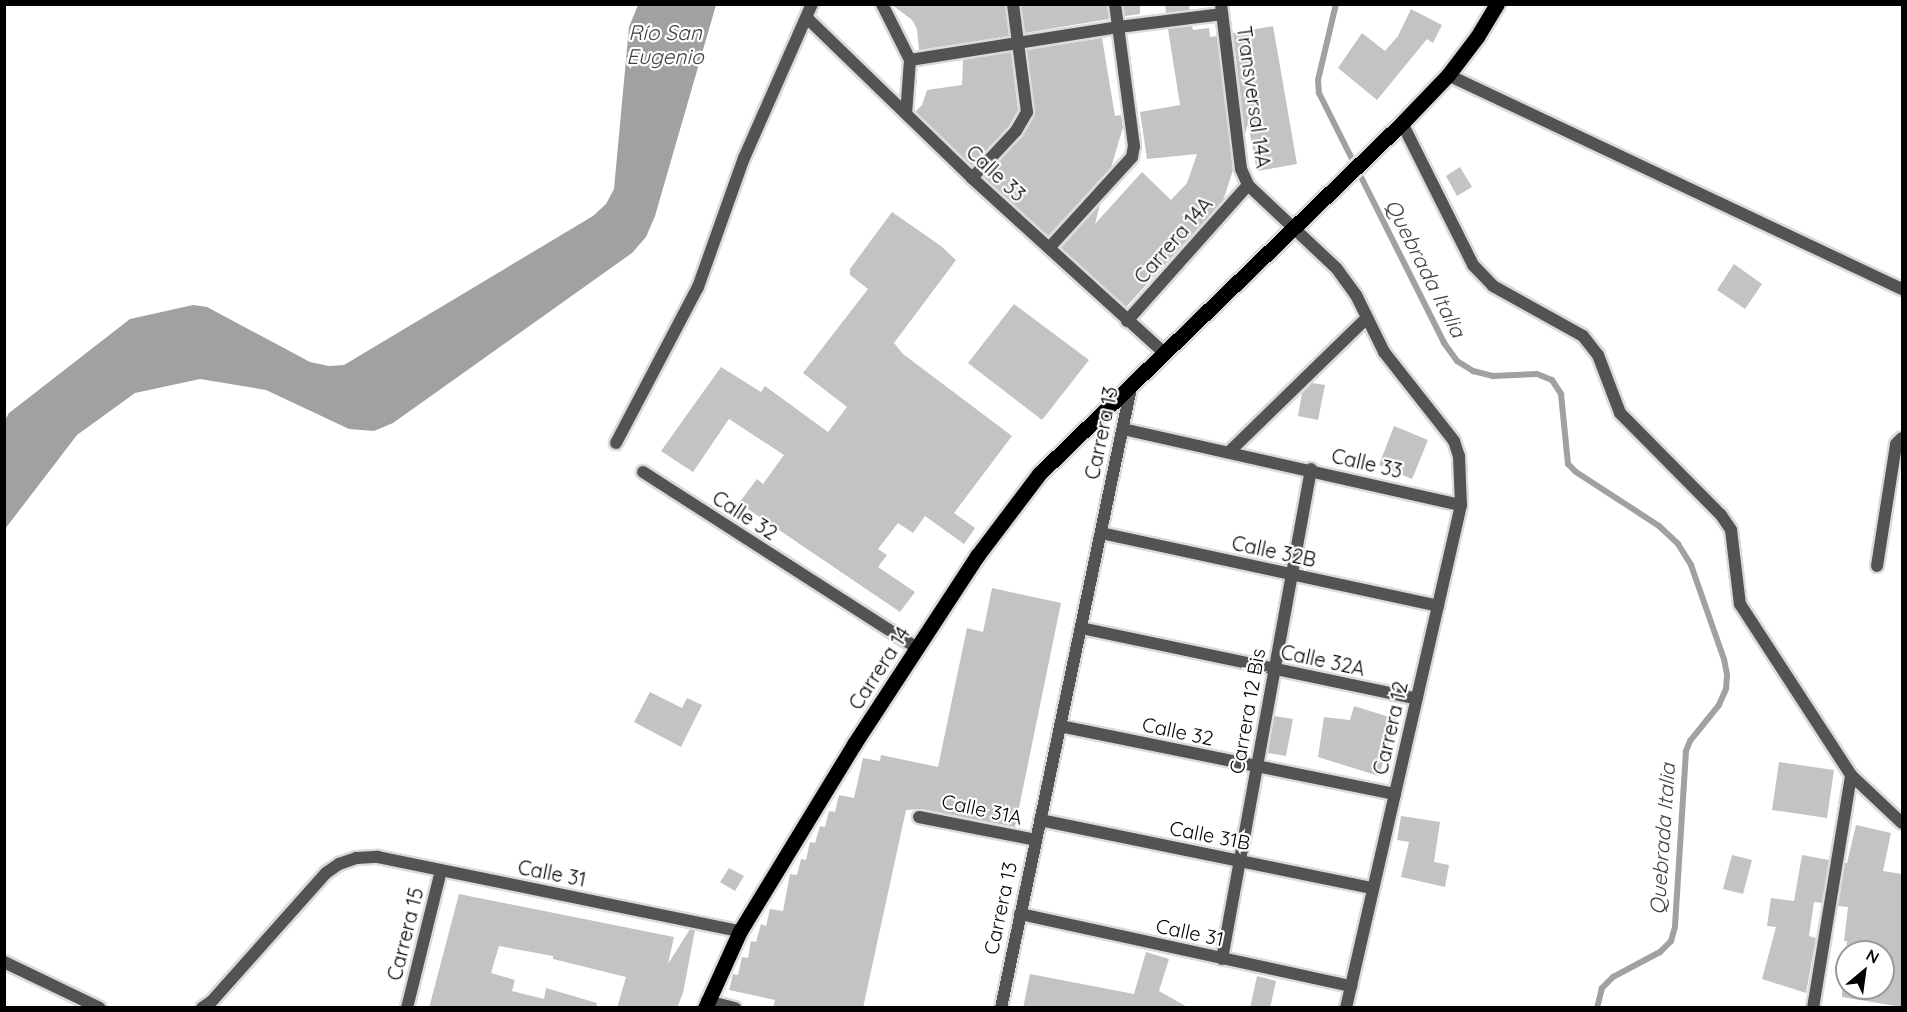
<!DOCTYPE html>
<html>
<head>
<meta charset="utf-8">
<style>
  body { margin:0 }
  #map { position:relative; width:1907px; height:1012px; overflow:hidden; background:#fff; font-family:Quicksand,sans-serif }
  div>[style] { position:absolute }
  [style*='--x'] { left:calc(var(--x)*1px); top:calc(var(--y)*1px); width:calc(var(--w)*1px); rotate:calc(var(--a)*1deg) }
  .water>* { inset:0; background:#a1a1a1 }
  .stream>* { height:6px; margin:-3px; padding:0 3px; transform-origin:3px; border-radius:3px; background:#a1a1a1 }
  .building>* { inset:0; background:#c3c3c3 }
  .roads { filter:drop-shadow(2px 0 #dbdbdb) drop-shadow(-2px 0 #dbdbdb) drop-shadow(0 2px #dbdbdb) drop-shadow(0 -2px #dbdbdb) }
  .street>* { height:12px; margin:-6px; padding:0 6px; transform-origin:6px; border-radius:6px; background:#535353 }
  .primary>* { height:15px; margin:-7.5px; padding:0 7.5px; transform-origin:7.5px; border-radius:7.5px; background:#000 }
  span { translate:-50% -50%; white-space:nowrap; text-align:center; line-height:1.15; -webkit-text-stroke:4.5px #fff; paint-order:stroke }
  .street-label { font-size:20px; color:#000 }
  .water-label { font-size:21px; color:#424242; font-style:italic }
  .frame { position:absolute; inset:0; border:6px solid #000; pointer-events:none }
  .north { position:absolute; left:1835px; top:940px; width:60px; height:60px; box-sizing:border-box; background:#fff; border:2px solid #999; border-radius:50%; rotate:29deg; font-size:16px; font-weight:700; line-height:24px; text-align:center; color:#000 }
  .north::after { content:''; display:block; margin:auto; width:21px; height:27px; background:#000; clip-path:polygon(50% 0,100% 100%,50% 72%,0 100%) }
</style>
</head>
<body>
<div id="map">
  <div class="water">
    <div style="clip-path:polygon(638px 5px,716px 5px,655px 216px,646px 237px,632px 253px,393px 423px,374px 431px,349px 429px,266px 390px,200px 379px,135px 393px,77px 435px,5px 529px,5px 420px,9px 413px,130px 319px,193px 305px,207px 307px,310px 362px,329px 366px,344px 365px,593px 216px,606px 204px,614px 189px,629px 27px)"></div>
  </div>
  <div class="stream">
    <div style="--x:1336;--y:4;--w:78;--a:103.3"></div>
    <div style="--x:1318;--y:80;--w:13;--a:86"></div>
    <div style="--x:1319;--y:93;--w:280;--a:63.4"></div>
    <div style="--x:1444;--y:343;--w:22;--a:54"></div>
    <div style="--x:1457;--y:361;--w:19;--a:32"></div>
    <div style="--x:1473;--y:371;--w:21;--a:14"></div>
    <div style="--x:1493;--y:376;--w:44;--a:-2.6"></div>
    <div style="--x:1537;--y:374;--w:16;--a:22"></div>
    <div style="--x:1552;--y:380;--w:17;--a:57"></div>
    <div style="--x:1561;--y:394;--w:70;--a:84.3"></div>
    <div style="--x:1568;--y:464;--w:11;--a:45"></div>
    <div style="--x:1576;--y:472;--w:99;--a:33"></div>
    <div style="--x:1659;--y:526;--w:26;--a:43"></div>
    <div style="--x:1678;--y:544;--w:25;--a:58"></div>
    <div style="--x:1691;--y:565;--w:100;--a:70.7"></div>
    <div style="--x:1724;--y:659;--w:16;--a:79"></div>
    <div style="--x:1727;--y:675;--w:14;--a:94"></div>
    <div style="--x:1726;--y:689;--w:17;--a:114"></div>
    <div style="--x:1719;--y:705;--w:46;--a:128.9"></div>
    <div style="--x:1690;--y:741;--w:11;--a:112"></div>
    <div style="--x:1686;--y:751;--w:176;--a:93.6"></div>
    <div style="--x:1675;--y:927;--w:15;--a:106"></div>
    <div style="--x:1671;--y:941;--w:16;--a:135"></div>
    <div style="--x:1660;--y:952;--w:53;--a:152"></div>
    <div style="--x:1613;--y:977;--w:16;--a:135"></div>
    <div style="--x:1602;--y:988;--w:21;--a:104"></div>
  </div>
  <div class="building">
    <div style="clip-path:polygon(891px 4px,1005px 4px,1009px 36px,919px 50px,917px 29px,912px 20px)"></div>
    <div style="clip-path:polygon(1021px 4px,1107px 4px,1109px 19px,1025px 33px)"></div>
    <div style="clip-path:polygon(1123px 4px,1140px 4px,1140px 14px,1125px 16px)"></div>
    <div style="clip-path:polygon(1165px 4px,1189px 4px,1190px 10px,1166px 13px)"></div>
    <div style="clip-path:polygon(1411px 9px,1442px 25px,1433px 43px,1427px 39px,1377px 100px,1338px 68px,1362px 33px,1385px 51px,1398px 36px)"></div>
    <div style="clip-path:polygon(1192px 26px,1193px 30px,1209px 28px,1210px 37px,1217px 36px,1233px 170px,1223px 201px,1126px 307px,1061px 248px,1100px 204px,1095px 224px,1142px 172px,1171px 200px,1187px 183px,1197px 154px,1147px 159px,1140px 112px,1180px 105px,1168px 29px)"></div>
    <div style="clip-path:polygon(1273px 26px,1297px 164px,1257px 171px,1248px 124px,1245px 134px,1233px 33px)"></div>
    <div style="clip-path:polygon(1102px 38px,1115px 116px,1121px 115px,1123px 127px,1111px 168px,1048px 236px,984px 178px,1022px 136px,1034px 115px,1027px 50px)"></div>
    <div style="clip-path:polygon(1011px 52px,1018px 110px,1009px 126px,972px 166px,915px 112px,922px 105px,927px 90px,962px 85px,963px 60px)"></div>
    <div style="clip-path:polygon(1460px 167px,1472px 187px,1457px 196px,1446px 176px)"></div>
    <div style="clip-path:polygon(892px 212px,941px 246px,956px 260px,894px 343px,903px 354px,1012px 436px,954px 513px,975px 528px,964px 544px,925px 516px,913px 533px,898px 523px,878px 549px,887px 555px,878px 567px,915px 592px,900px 612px,739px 503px,757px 479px,763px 484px,784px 455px,729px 419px,693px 472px,661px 451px,721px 367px,761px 392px,765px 386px,828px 432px,847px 407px,803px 373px,868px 289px,850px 275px,850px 269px)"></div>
    <div style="clip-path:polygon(1734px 264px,1762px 284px,1745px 309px,1717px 290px)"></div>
    <div style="clip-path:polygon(1014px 304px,1089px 360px,1042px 420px,968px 363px)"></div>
    <div style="clip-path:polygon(1312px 383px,1325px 385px,1318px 420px,1298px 416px,1302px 393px)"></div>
    <div style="clip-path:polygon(1394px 426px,1428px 440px,1412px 479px,1379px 465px)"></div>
    <div style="clip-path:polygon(992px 588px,1061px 603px,1015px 827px,921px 809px,906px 810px,863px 1008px,773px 1008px,775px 1000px,729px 990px,733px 974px,738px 975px,742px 957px,748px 958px,751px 941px,756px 942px,761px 924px,766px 926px,770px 909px,783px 911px,790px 874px,797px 875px,801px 859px,806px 860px,810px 842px,815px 843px,820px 826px,825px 827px,829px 811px,835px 812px,839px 795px,854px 798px,863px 758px,880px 761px,881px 755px,938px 767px,967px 628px,983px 632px)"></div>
    <div style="clip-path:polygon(650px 692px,682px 708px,687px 698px,702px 705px,681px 747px,634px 722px)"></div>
    <div style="clip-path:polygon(1354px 706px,1396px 719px,1379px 776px,1318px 757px,1324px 717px,1350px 720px)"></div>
    <div style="clip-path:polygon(1274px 716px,1293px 719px,1286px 756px,1268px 753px)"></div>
    <div style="clip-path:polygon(1779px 762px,1834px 770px,1827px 818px,1772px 810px)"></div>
    <div style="clip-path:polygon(1401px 816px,1440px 822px,1434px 862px,1449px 865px,1445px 887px,1401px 877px,1409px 842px,1397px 840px)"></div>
    <div style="clip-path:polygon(1856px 825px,1891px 833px,1883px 871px,1902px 874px,1902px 1007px,1842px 997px,1842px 988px,1883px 988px,1883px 952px,1846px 952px,1847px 941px,1844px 941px,1848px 907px,1838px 906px,1845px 863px,1847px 863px)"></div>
    <div style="clip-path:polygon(1732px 855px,1752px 860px,1743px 894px,1723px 889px)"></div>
    <div style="clip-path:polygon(1802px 855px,1829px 860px,1822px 903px,1814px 902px,1809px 936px,1816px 938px,1806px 993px,1762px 979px,1776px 927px,1767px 926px,1771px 898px,1794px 901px)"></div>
    <div style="clip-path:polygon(729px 868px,744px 876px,735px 891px,720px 882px)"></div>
    <div style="clip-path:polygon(459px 894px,674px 937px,668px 964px,690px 929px,695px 930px,683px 993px,677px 1008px,617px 1008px,626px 977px,553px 959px,553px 956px,499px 946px,491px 973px,515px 980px,512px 991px,544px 999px,546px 988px,597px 1003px,596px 1008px,429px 1008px)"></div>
    <div style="clip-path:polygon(1146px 952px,1169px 959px,1159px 991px,1189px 1008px,1023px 1008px,1030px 974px,1134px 994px)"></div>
    <div style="clip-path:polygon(1257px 976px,1276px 981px,1270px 1008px,1250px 1008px)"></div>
  </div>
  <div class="roads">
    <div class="street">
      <div style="--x:882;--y:4;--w:63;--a:63.4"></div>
      <div style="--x:910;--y:60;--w:54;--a:94.2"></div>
      <div style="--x:1221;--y:4;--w:166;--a:83.1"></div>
      <div style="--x:1241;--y:169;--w:17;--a:66"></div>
      <div style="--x:1248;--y:185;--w:122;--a:43.3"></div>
      <div style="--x:1337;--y:269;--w:32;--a:54"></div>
      <div style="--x:1356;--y:295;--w:64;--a:63.8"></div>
      <div style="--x:1384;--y:352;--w:113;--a:51.8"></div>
      <div style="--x:1454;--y:441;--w:16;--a:72"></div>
      <div style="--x:1459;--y:456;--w:49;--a:87.7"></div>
      <div style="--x:1461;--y:505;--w:516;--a:102.88"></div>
      <div style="--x:807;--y:18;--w:230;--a:44.1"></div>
      <div style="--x:972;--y:178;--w:258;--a:42.3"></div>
      <div style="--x:910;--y:60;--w:212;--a:-9"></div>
      <div style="--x:1119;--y:27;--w:104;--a:-7.2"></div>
      <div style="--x:1448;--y:75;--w:502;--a:25.24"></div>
      <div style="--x:1402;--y:123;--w:159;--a:63.4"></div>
      <div style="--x:1473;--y:265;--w:29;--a:46"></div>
      <div style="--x:1493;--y:286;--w:103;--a:29.1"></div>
      <div style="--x:1583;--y:336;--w:24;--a:52"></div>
      <div style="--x:1598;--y:355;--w:62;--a:69.2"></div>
      <div style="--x:1620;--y:413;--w:144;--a:45.3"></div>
      <div style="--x:1721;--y:515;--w:18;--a:56"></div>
      <div style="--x:1731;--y:530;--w:75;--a:83.1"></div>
      <div style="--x:1740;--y:604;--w:204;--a:57"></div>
      <div style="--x:1851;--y:775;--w:70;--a:43.3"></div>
      <div style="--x:972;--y:178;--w:64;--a:-46.9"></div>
      <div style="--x:1016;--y:131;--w:22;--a:-60"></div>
      <div style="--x:1027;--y:112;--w:109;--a:-97.4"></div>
      <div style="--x:1049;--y:248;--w:123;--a:-47.6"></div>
      <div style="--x:1132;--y:157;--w:11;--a:-80"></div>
      <div style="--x:1134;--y:146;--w:143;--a:-97.6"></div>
      <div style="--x:1127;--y:321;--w:182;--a:-48.3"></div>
      <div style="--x:1123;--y:429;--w:346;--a:12.7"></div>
      <div style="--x:616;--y:443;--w:176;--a:-62.3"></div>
      <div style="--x:698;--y:287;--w:137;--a:-70.4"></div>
      <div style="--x:744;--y:158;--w:168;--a:-66.2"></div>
      <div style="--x:1230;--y:451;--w:191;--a:-44.2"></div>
      <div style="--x:643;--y:472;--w:326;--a:32.7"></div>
      <div style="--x:1101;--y:533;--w:345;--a:12.2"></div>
      <div style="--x:1877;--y:566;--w:123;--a:-81.1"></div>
      <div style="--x:1896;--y:444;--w:8;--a:-45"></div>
      <div style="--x:1081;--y:628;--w:343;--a:11.9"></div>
      <div style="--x:1060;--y:726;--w:342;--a:11.5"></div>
      <div style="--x:919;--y:817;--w:119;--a:11.1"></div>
      <div style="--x:1040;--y:820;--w:339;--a:11.6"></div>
      <div style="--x:1020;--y:914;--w:339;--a:12.3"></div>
      <div style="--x:1222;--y:959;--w:498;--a:-79.7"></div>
      <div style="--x:4;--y:962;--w:106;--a:25.6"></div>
      <div style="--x:707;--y:1001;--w:29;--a:14"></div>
      <div style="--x:202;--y:1008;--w:12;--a:-35"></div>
      <div style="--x:212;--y:1001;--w:171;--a:-48.3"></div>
      <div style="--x:326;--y:873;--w:16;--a:-35"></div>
      <div style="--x:339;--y:864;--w:18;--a:-19"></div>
      <div style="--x:356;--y:858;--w:22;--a:-3"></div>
      <div style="--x:378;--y:857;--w:369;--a:11.6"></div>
      <div style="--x:407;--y:1008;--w:141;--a:-76.1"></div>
      <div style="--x:1001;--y:1008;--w:639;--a:-78.16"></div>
      <div style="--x:1813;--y:1008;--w:236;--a:-80.7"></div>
    </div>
    <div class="primary">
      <div style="--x:705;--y:1008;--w:85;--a:-65.6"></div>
      <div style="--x:740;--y:931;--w:219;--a:-58.6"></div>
      <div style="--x:854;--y:744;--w:225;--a:-56.8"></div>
      <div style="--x:977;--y:556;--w:103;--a:-52.9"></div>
      <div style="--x:1039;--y:474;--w:505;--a:-44.04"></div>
      <div style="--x:1402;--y:123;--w:66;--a:-46.2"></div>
      <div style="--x:1448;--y:75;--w:48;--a:-52.7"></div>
      <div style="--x:1477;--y:37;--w:39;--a:-59"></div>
    </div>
  </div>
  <div class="street-label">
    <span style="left:1254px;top:97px;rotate:82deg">Transversal 14A</span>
    <span style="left:996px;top:173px;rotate:43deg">Calle 33</span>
    <span style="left:1173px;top:240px;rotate:-49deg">Carrera 14A</span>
    <span style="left:1101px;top:433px;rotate:-78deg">Carrera 13</span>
    <span style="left:1367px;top:463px;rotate:13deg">Calle 33</span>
    <span style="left:745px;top:515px;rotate:33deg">Calle 32</span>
    <span style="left:1274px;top:551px;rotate:12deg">Calle 32B</span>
    <span style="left:1323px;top:660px;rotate:12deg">Calle 32A</span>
    <span style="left:879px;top:668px;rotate:-57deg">Carrera 14</span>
    <span style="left:1247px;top:711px;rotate:-80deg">Carrera 12 Bis</span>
    <span style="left:1390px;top:728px;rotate:-77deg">Carrera 12</span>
    <span style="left:1178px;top:731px;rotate:12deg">Calle 32</span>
    <span style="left:982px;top:809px;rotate:12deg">Calle 31A</span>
    <span style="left:1210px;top:835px;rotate:11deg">Calle 31B</span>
    <span style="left:552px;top:873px;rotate:11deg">Calle 31</span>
    <span style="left:1000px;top:908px;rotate:-78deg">Carrera 13</span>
    <span style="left:1190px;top:932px;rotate:12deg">Calle 31</span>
    <span style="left:405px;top:934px;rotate:-76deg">Carrera 15</span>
  </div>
  <div class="water-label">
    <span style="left:665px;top:44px">Río San<br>Eugenio</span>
    <span style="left:1426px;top:268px;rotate:63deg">Quebrada Italia</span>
    <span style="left:1662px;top:839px;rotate:-86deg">Quebrada Italia</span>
  </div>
  <div class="frame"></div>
  <div class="north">N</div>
</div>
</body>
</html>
